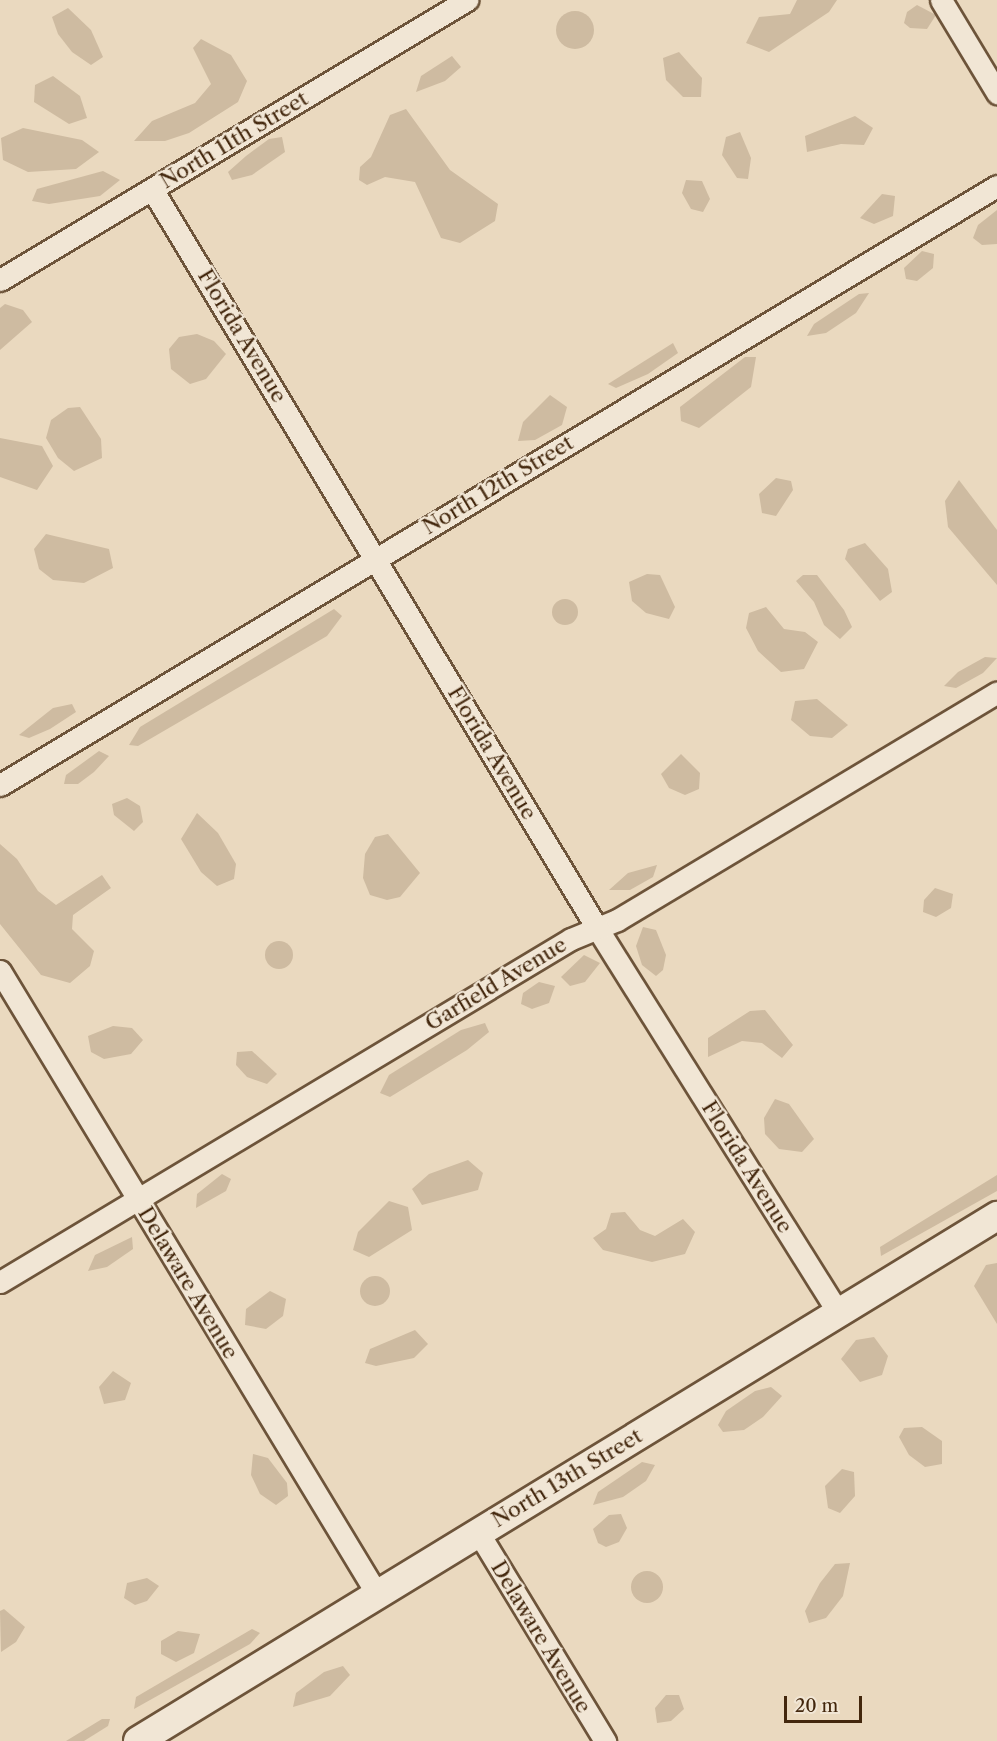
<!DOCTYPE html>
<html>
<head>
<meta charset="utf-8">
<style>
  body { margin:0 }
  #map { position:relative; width:997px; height:1741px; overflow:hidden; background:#ead9bf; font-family:"Libre Caslon Text",serif }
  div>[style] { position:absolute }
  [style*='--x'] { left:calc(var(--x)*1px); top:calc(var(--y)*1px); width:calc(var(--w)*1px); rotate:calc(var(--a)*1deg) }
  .green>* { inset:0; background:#cebba1 }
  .round { border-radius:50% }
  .roads { filter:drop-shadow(2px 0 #6d543a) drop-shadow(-2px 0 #6d543a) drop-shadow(0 2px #6d543a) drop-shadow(0 -2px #6d543a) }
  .street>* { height:21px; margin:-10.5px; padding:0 10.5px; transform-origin:10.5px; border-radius:10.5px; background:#f1e6d5 }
  .secondary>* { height:28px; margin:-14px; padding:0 14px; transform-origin:14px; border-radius:14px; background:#f1e6d5 }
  span { translate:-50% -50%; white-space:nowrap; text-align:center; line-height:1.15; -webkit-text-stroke:4.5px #f1e6d5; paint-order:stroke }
  .street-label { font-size:21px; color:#43270d }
  .scale { position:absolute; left:784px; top:1696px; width:78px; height:27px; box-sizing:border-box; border:3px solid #43270d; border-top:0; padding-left:8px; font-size:18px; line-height:21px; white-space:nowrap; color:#43270d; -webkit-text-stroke:4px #f1e6d5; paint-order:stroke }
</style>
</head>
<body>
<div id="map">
  <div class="green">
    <div style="clip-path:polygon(797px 0,837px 0,829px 12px,769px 52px,746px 43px,759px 17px,790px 14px)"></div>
    <div style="clip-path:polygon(917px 5px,936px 15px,927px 29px,910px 28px,904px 23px,907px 12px)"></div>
    <div style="clip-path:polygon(68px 8px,91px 30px,103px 57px,91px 65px,72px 52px,58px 34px,52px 17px)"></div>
    <div class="round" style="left:556px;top:11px;width:38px;height:38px"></div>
    <div style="clip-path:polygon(201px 39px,231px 55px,247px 81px,238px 102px,189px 133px,165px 141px,134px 141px,152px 121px,195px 103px,211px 84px,193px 48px)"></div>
    <div style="clip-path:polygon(679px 52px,702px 78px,701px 97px,683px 97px,666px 80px,663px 58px)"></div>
    <div style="clip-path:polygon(452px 56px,461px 67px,445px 81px,416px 92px,421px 76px)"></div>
    <div style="clip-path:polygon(53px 76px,80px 96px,87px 118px,69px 124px,34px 102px,35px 85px)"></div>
    <div style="clip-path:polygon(406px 109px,450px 170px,498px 204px,495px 221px,460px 243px,441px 238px,415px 182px,385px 177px,367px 185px,359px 180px,360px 167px,371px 157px,390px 115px)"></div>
    <div style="clip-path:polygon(855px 116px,873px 128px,864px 145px,841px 144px,807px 152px,805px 136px)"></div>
    <div style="clip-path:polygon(23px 128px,82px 140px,99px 152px,76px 169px,28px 172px,3px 160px,1px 138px)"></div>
    <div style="clip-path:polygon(740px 132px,751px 158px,748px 179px,737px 178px,722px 155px,726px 137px)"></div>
    <div style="clip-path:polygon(282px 137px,285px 152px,252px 175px,232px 180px,228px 172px,246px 156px,269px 139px)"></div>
    <div style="clip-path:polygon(103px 171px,120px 180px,100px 196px,49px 204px,32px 201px,37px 189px)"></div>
    <div style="clip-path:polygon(686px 180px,702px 181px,710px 199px,703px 212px,691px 209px,682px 193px)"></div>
    <div style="clip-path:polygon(882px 194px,895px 196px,893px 216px,874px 224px,860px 218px)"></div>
    <div style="clip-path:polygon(997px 210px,997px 244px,982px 245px,973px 238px,978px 225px)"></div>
    <div style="clip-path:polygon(922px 251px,934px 254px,933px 268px,917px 281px,906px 279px,904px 268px)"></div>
    <div style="clip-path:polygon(869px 293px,856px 313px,826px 333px,807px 336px,814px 324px,859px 294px)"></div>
    <div style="clip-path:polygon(5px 304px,23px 310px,32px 322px,0 350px,0 308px)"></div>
    <div style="clip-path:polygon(197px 334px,214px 341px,226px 354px,206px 379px,190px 384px,171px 369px,169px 349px,179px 337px)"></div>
    <div style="clip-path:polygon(673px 343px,678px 353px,648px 374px,616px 388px,608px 384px)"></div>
    <div style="clip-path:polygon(745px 357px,756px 357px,751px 387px,699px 428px,681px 421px,680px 407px)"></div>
    <div style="clip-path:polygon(550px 395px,567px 407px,562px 425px,535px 440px,518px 441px,523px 422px)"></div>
    <div style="clip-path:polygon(80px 407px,101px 439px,102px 458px,74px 471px,58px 458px,46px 438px,51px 420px,68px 408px)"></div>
    <div style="clip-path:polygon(0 438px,42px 446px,53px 466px,37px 490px,0 477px)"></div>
    <div style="clip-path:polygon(776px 478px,791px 481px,793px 490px,776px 516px,762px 513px,759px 494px)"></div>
    <div style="clip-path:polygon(959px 480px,997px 530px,997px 585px,948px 527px,945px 501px)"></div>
    <div style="clip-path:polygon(46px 534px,109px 549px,113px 568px,84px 583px,53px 580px,39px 569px,34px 549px)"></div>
    <div style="clip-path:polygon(865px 543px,888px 569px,892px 592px,880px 601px,845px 559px,848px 549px)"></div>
    <div style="clip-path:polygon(647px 574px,660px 575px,675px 607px,669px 619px,646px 613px,632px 601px,629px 582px)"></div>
    <div style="clip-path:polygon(803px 575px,817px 575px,844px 610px,852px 627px,840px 639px,824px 625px,814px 602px,796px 581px)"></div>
    <div class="round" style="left:552px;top:599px;width:26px;height:26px"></div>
    <div style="clip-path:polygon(766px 607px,784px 629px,805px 632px,818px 642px,804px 669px,781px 672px,758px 651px,746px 628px,749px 613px)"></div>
    <div style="clip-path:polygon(334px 609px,342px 616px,327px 636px,138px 746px,129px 745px,140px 727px)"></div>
    <div style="clip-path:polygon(985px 657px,997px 658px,983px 673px,956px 688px,944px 686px,958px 672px)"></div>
    <div style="clip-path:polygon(817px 699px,848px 725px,832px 738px,810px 736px,791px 720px,795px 701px)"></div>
    <div style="clip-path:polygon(72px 704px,76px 712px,50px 729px,29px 738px,19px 735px,53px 708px)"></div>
    <div style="clip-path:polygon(99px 751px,109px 756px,94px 772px,78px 784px,64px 784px,66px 775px)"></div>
    <div style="clip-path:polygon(681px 754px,700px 773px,699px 789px,685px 795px,669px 788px,661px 774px)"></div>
    <div style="clip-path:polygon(127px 798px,140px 806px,143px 822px,134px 831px,114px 815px,112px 804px)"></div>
    <div style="clip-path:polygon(197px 813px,218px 833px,236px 864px,234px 879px,217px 886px,201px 872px,181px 839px)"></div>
    <div style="clip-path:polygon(388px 834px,420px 873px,400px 897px,387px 900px,370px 895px,363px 878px,365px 854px,375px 837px)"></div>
    <div style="clip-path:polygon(0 844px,17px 859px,38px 891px,56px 905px,102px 875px,111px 888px,73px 915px,72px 929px,94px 951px,90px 966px,70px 983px,41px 975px,0 924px)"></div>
    <div style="clip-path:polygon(657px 865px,653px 877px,630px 890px,609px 890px,628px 873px)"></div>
    <div style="clip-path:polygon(935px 888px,953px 894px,951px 908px,936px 917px,923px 912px,924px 900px)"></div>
    <div style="clip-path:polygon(643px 927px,656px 930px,666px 955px,663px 970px,656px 976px,642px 965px,636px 946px)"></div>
    <div class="round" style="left:265px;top:941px;width:28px;height:28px"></div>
    <div style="clip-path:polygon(584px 955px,600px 963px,585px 982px,570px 986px,561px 977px)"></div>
    <div style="clip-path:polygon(539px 982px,555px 986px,549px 1003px,532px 1009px,521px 1004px,523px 993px)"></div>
    <div style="clip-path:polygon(765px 1010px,793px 1045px,782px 1058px,762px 1043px,742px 1041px,708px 1057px,708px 1038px,750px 1011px)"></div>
    <div style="clip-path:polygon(485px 1023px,489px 1032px,467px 1050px,390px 1097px,380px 1093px,389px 1075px,461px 1030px)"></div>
    <div style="clip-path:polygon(113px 1026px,132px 1028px,143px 1040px,131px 1054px,104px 1059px,91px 1052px,88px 1036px)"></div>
    <div style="clip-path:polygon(252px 1051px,277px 1074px,267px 1084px,247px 1077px,236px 1065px,237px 1052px)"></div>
    <div style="clip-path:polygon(775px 1099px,789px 1104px,814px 1139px,802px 1152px,779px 1149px,765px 1134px,764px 1118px)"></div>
    <div style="clip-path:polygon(468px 1160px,483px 1173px,478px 1190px,422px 1205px,412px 1189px,429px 1174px)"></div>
    <div style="clip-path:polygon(222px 1174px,231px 1179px,226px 1191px,196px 1208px,197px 1194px)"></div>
    <div style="clip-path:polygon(997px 1175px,997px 1191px,881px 1256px,880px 1247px)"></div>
    <div style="clip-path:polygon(389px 1201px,408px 1207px,412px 1230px,369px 1257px,353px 1250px,358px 1232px)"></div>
    <div style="clip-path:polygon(625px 1212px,640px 1230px,655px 1236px,683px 1219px,695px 1232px,685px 1254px,652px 1262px,603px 1250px,593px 1238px,606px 1229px,611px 1213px)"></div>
    <div style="clip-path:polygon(132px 1237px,133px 1249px,107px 1267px,88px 1271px,95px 1255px)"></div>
    <div style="clip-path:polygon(997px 1263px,997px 1324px,974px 1286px,986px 1265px)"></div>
    <div class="round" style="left:360px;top:1276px;width:30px;height:30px"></div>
    <div style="clip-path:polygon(270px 1291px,286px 1299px,283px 1316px,266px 1329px,245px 1325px,246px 1309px)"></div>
    <div style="clip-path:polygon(415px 1330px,428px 1344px,414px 1358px,376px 1366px,365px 1363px,370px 1349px)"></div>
    <div style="clip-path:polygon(874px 1337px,888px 1356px,882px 1375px,860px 1382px,841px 1359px,856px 1340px)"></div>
    <div style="clip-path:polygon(113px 1371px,131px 1383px,125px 1400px,104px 1404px,99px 1387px)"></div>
    <div style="clip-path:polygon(771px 1387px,782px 1396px,763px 1417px,744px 1430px,723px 1432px,718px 1425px,726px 1411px,755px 1391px)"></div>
    <div style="clip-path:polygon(922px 1427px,942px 1441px,942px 1464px,925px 1467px,909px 1455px,899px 1437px,904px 1428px)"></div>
    <div style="clip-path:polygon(253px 1454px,268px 1458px,287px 1483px,288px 1496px,276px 1505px,260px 1494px,251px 1475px)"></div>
    <div style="clip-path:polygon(642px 1462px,655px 1465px,646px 1481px,623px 1497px,593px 1505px,598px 1492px)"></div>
    <div style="clip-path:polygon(842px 1469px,854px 1472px,855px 1496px,840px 1513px,828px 1508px,825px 1486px)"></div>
    <div style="clip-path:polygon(621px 1514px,627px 1528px,619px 1542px,606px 1547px,598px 1543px,593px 1529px,609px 1515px)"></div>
    <div style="clip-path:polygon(850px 1563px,843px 1596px,826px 1618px,809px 1623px,805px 1611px,820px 1583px,835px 1564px)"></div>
    <div class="round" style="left:631px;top:1571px;width:32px;height:32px"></div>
    <div style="clip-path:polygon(147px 1578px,159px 1586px,147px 1601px,135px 1605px,124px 1598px,127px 1583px)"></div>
    <div style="clip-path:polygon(4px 1609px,25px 1627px,16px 1642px,1px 1652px,0 1611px)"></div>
    <div style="clip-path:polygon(252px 1629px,260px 1633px,250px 1644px,134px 1709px,136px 1697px)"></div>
    <div style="clip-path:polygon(178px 1631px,200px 1634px,194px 1653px,176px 1662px,161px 1654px,161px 1641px)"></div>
    <div style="clip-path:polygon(343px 1666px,350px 1675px,330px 1696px,293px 1707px,296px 1693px,324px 1672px)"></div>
    <div style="clip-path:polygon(666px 1695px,679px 1695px,684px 1709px,671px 1721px,657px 1723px,655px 1708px)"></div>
    <div style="clip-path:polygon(102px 1719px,110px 1719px,108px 1726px,84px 1741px,66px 1741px)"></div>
  </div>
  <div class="roads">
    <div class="street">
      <div style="--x:941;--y:0;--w:109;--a:58.9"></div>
      <div style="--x:152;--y:189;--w:863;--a:58.95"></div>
      <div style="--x:597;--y:928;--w:453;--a:57.9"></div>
      <div style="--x:0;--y:280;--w:545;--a:-30.95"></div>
      <div style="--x:0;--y:785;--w:1163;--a:-31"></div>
      <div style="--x:0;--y:971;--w:728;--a:58.82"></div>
      <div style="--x:0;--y:1282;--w:666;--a:-30.99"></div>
      <div style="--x:571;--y:939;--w:50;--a:-22.4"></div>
      <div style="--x:617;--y:920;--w:443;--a:-30.9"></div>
      <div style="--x:478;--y:1532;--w:245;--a:58.7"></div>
    </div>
    <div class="secondary">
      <div style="--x:138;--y:1741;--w:1007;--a:-31.43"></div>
    </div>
  </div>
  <div class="street-label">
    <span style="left:234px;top:140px;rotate:-31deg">North 11th Street</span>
    <span style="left:242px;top:336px;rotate:59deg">Florida Avenue</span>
    <span style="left:498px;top:485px;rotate:-31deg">North 12th Street</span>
    <span style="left:492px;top:753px;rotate:59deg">Florida Avenue</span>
    <span style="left:496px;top:984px;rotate:-31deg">Garfield Avenue</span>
    <span style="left:747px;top:1167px;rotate:58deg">Florida Avenue</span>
    <span style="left:188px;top:1283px;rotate:59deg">Delaware Avenue</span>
    <span style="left:567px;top:1478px;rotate:-31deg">North 13th Street</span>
    <span style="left:541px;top:1637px;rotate:59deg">Delaware Avenue</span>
  </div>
  <div class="scale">20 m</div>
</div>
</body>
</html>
